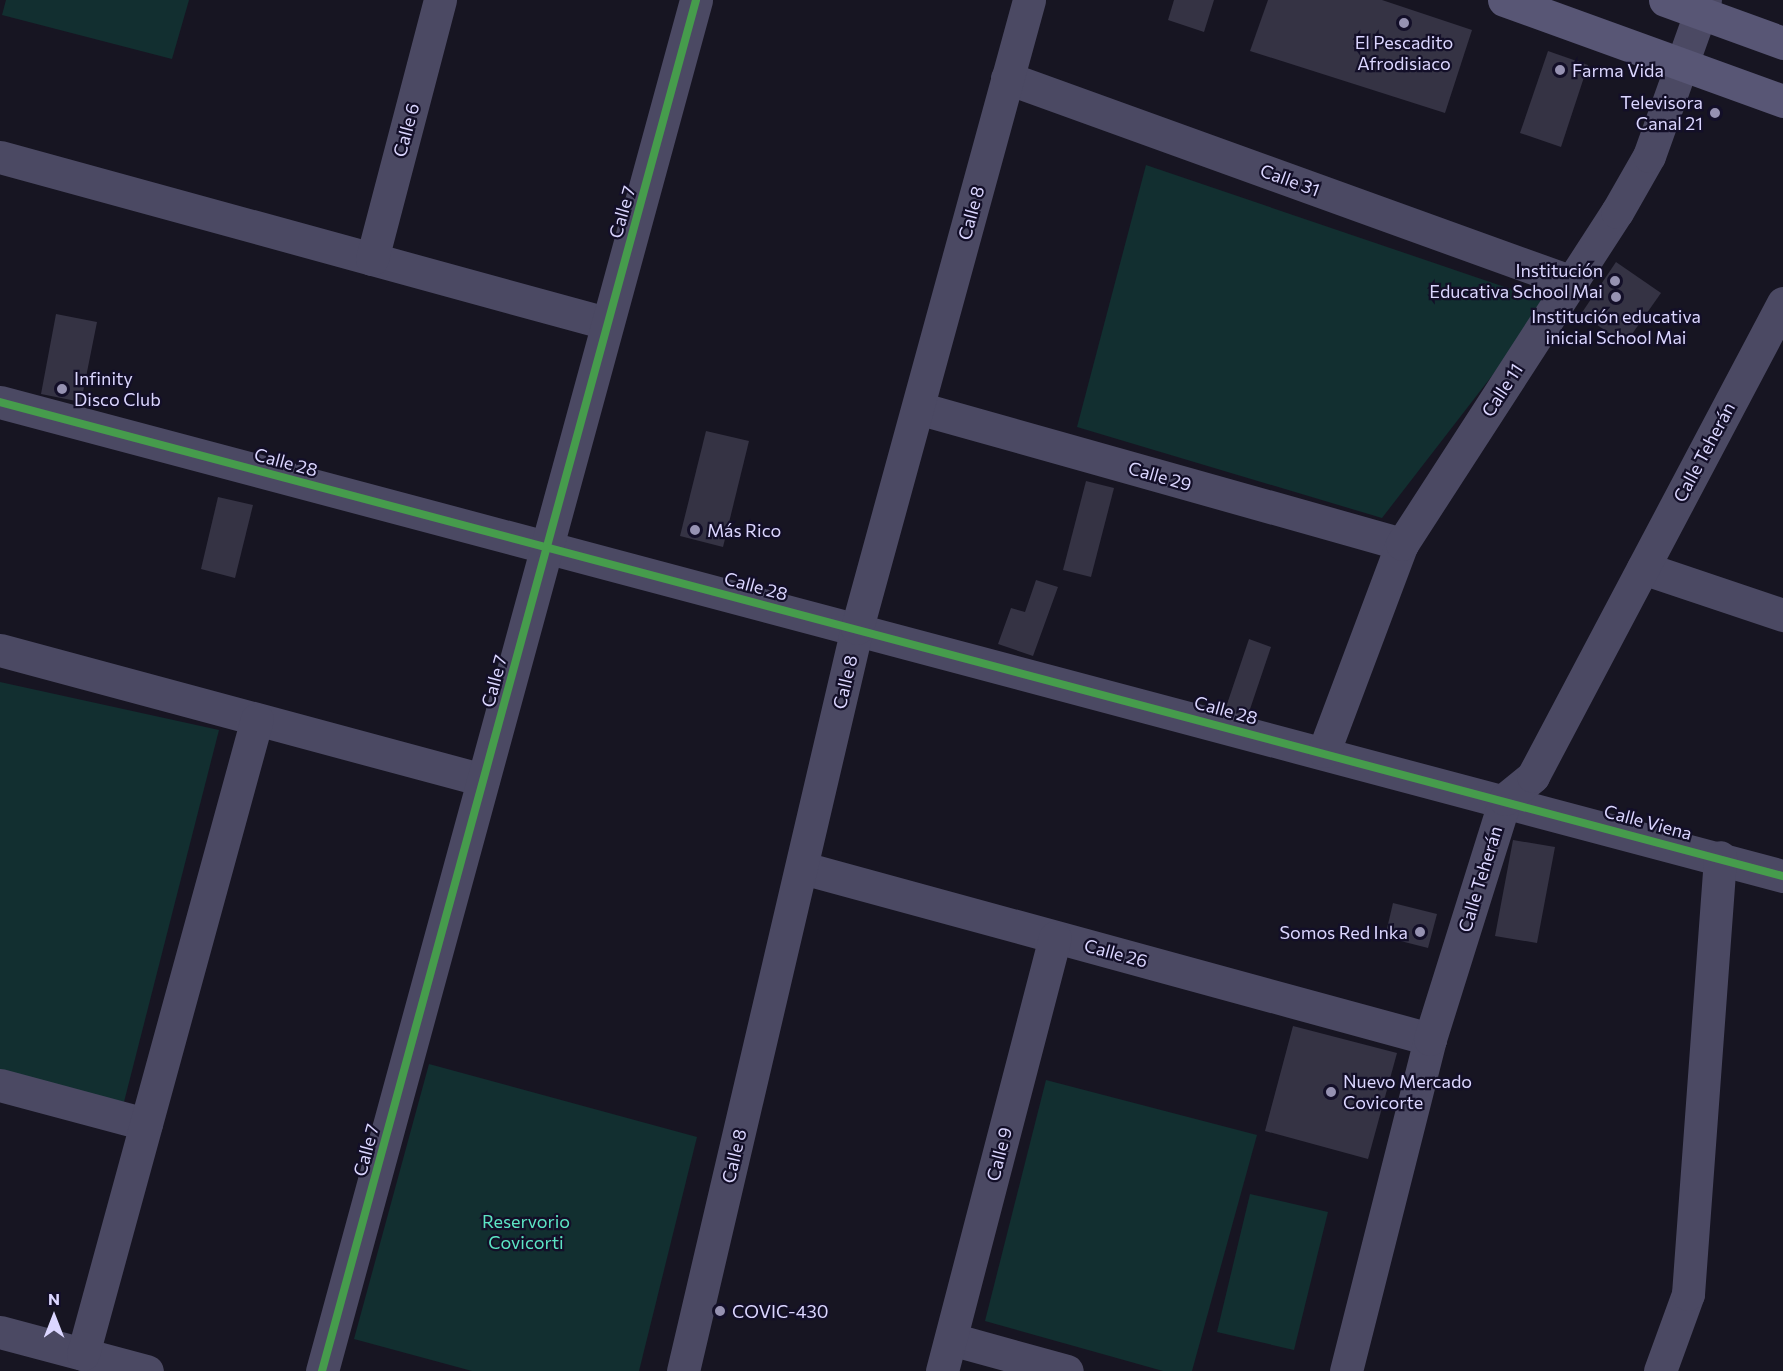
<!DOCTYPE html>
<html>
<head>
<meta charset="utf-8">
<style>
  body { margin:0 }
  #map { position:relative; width:1783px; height:1371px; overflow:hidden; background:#171522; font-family:Commissioner,sans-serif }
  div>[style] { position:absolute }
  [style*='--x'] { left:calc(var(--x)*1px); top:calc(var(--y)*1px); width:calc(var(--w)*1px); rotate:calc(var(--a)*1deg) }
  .green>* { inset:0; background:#122f30 }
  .building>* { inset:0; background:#353344 }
  .minor>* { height:33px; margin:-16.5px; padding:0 16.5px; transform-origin:16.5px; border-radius:16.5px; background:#4b4963 }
  .tertiary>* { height:33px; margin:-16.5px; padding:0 16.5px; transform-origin:16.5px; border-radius:16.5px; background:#4b4963 }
  .secondary>* { height:33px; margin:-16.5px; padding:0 16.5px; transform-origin:16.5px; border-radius:16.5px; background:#585675 }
  .cycleway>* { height:8px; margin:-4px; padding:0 4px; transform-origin:4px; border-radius:4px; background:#469c4c }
  .dots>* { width:16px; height:16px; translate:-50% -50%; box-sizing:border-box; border:3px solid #130f28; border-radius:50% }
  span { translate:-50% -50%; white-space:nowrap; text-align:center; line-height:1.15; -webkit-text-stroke:4.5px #130f28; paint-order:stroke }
  .poi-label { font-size:18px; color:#dbd6ff }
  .left { translate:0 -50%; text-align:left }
  .right { translate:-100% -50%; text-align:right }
  .street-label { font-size:18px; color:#dbd6ff }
  .park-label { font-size:18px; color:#5ce5c4 }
  .north { position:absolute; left:24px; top:1287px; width:60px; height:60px; -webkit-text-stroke:4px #130f28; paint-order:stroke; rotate:0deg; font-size:16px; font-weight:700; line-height:24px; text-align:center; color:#dbd6ff }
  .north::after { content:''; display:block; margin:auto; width:21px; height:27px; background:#dbd6ff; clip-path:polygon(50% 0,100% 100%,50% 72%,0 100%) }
</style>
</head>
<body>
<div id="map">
  <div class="green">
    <div style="clip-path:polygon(6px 0,189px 0,172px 59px,2px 15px)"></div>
    <div style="clip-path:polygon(1146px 165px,1549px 302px,1382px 518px,1077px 427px)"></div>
    <div style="clip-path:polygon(0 682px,219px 730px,124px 1102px,0 1075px)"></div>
    <div style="clip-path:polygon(429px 1064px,697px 1137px,639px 1371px,472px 1371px,354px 1339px)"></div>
    <div style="clip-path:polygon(1046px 1080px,1257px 1135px,1192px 1371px,1163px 1371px,985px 1321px)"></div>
    <div style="clip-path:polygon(1250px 1194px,1328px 1212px,1294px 1350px,1217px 1332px)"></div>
  </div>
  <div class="building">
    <div style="clip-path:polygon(1174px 0,1214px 0,1204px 32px,1168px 20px)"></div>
    <div style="clip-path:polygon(1268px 0,1382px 0,1472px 30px,1445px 113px,1250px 51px)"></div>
    <div style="clip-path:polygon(1548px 51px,1588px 65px,1561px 147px,1520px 133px)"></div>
    <div style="clip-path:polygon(1616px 262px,1661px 293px,1625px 344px,1581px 314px)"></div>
    <div style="clip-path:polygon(56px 314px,97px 322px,81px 402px,41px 394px)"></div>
    <div style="clip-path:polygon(706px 431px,749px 441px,723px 547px,680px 536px)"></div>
    <div style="clip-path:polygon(1086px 481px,1114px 488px,1091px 577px,1063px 570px)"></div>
    <div style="clip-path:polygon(218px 497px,253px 505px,235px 578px,201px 569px)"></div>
    <div style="clip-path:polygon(1036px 580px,1058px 587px,1033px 656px,998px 644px,1011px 608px,1025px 612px)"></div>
    <div style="clip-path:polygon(1249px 639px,1271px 647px,1245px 724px,1223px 716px)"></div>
    <div style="clip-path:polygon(1513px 840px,1555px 847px,1537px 943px,1495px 936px)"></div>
    <div style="clip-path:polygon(1393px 903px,1437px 914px,1428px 948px,1385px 937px)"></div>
    <div style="clip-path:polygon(1293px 1026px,1397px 1053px,1368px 1159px,1265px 1131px)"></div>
  </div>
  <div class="minor">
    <div style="--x:1007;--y:78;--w:601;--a:19.85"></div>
    <div style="--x:0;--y:157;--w:628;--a:15.32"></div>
    <div style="--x:372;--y:259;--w:268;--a:-75.3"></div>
    <div style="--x:0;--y:402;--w:1845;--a:14.89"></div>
    <div style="--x:918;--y:408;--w:503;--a:15.69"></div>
    <div style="--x:1643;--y:568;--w:148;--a:18.6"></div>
    <div style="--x:0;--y:650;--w:500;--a:15.06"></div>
    <div style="--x:1324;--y:751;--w:221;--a:-69.4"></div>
    <div style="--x:1402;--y:544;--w:396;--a:-57.1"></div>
    <div style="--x:1617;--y:212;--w:64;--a:-60.3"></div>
    <div style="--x:1649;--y:156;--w:166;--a:-70.3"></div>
    <div style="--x:803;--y:868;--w:650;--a:15.26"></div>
    <div style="--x:0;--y:1085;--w:151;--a:15"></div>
    <div style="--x:0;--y:1332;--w:152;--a:14.9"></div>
    <div style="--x:951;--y:1339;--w:120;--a:15.4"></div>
    <div style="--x:83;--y:1354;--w:658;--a:-74.68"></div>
    <div style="--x:322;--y:1371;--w:1421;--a:-74.74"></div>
    <div style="--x:942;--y:1371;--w:448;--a:-75.4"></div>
    <div style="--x:1346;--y:1371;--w:342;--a:-75.8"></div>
    <div style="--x:1430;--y:1039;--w:251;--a:-72.6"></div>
    <div style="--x:1505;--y:799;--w:36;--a:-39"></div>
    <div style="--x:1533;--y:776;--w:535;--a:-62.14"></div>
    <div style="--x:1660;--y:1371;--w:82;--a:-70"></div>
    <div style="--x:1688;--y:1294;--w:438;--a:-85.8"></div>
  </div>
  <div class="tertiary">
    <div style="--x:683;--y:1371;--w:763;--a:-76.82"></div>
    <div style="--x:857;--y:628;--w:651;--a:-74.68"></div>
  </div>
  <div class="secondary">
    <div style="--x:1504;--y:0;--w:297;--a:19.9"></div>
    <div style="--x:1665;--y:0;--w:126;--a:20"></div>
  </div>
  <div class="cycleway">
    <div style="--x:0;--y:402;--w:1845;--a:14.89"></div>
    <div style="--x:322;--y:1371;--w:1421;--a:-74.74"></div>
  </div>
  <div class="dots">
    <div style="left:1404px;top:23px;background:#9692b2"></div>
    <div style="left:1560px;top:70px;background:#9692b2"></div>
    <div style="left:1715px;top:113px;background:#9692b2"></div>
    <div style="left:1615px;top:281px;background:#9692b2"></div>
    <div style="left:1616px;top:297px;background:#9692b2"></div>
    <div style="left:62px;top:389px;background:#9692b2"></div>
    <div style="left:695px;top:530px;background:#9692b2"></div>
    <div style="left:1420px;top:932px;background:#9692b2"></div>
    <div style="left:1331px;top:1092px;background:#9692b2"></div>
    <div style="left:720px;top:1311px;background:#9692b2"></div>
  </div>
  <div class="poi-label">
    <span style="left:1404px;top:53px">El Pescadito<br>Afrodisiaco</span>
    <span class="left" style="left:1572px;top:70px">Farma Vida</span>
    <span class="right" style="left:1703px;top:113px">Televisora<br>Canal 21</span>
    <span class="right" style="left:1603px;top:281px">Institución<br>Educativa School Mai</span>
    <span style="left:1616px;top:327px">Institución educativa<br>inicial School Mai</span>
    <span class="left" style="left:74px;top:389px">Infinity<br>Disco Club</span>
    <span class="left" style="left:707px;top:530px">Más Rico</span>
    <span class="right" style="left:1408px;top:932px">Somos Red Inka</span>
    <span class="left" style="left:1343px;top:1092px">Nuevo Mercado<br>Covicorte</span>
    <span class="left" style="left:732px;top:1311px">COVIC-430</span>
  </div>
  <div class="street-label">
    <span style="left:406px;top:130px;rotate:-75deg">Calle 6</span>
    <span style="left:1290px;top:180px;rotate:20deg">Calle 31</span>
    <span style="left:622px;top:212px;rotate:-74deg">Calle 7</span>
    <span style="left:971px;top:213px;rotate:-75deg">Calle 8</span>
    <span style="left:1502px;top:390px;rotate:-57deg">Calle 11</span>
    <span style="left:1704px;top:452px;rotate:-62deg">Calle Teherán</span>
    <span style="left:286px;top:462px;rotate:15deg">Calle 28</span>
    <span style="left:1160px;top:476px;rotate:16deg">Calle 29</span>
    <span style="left:756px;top:586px;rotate:15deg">Calle 28</span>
    <span style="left:494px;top:681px;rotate:-75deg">Calle 7</span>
    <span style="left:845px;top:682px;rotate:-77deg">Calle 8</span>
    <span style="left:1226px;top:710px;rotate:15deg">Calle 28</span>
    <span style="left:1648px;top:822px;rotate:15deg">Calle Viena</span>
    <span style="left:1480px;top:879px;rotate:-73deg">Calle Teherán</span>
    <span style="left:1116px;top:953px;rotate:15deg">Calle 26</span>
    <span style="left:366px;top:1150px;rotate:-75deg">Calle 7</span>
    <span style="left:999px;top:1154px;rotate:-76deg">Calle 9</span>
    <span style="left:734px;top:1156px;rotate:-77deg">Calle 8</span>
  </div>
  <div class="park-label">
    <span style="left:526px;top:1232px">Reservorio<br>Covicorti</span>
  </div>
  <div class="north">N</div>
</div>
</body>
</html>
